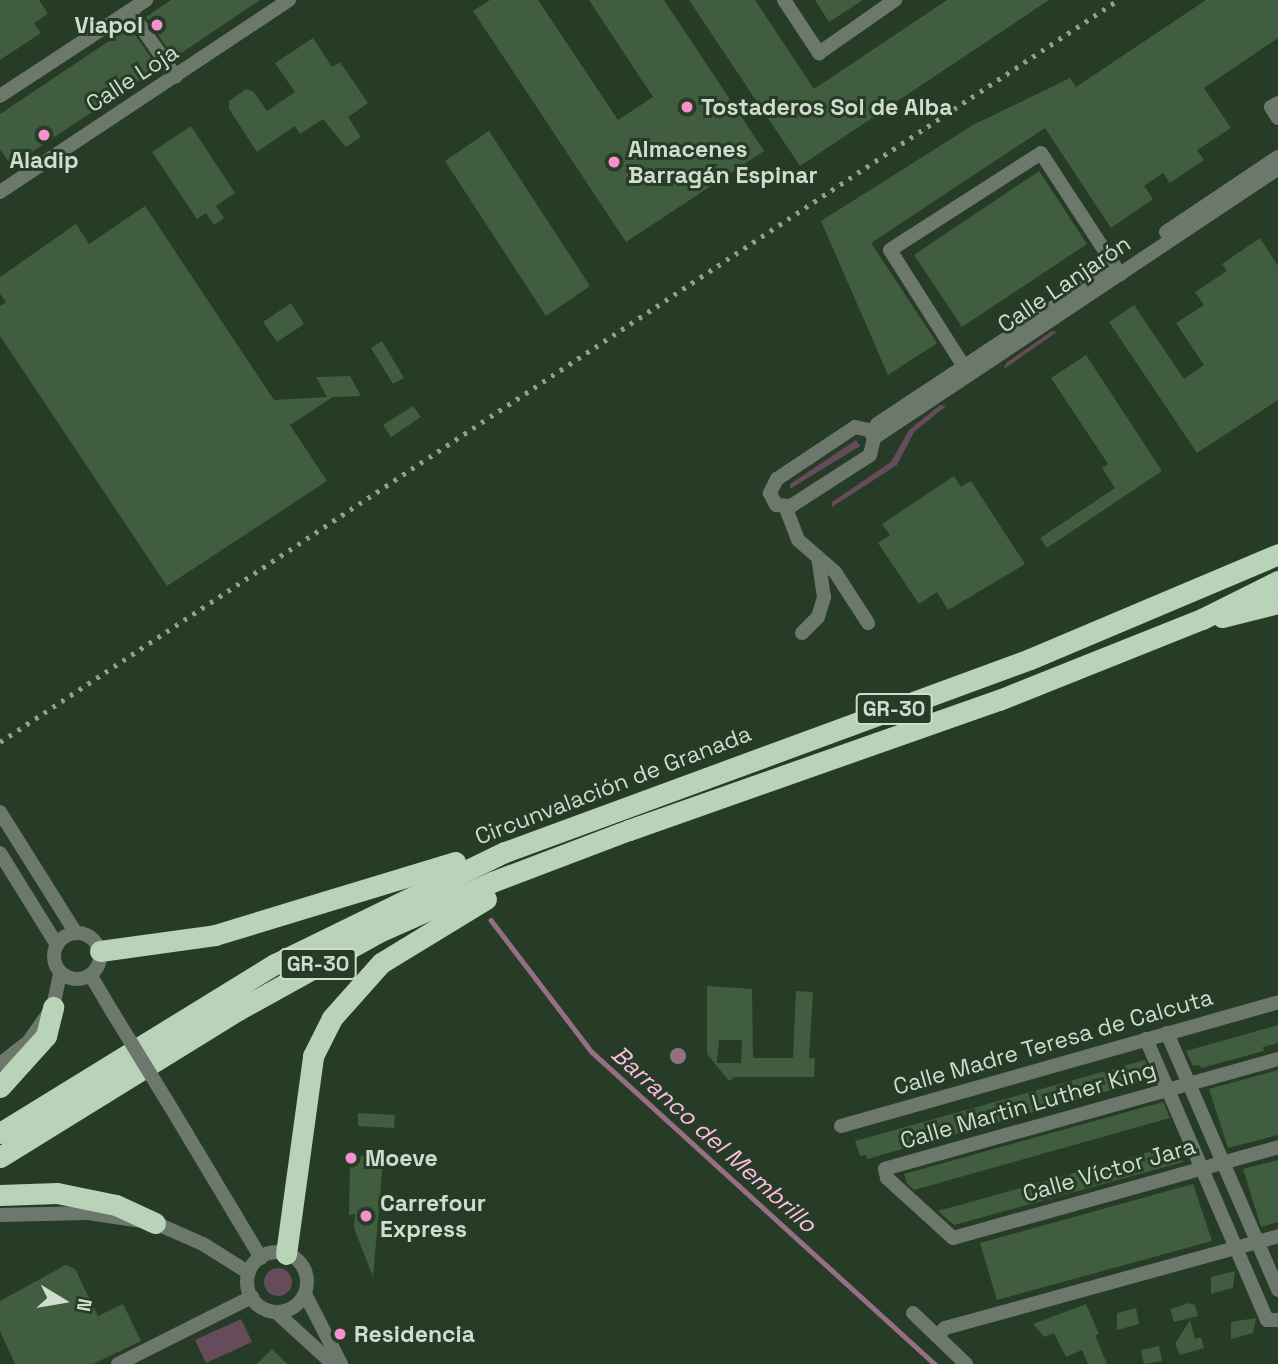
<!DOCTYPE html>
<html>
<head>
<meta charset="utf-8">
<style>
  body { margin:0 }
  #map { position:relative; width:1278px; height:1364px; overflow:hidden; background:#263c26; font-family:"Space Grotesk",sans-serif }
  div>[style] { position:absolute }
  [style*='--x'] { left:calc(var(--x)*1px); top:calc(var(--y)*1px); width:calc(var(--w)*1px); rotate:calc(var(--a)*1deg) }
  .green>* { inset:0; background:#664c5b }
  .round { border-radius:50% }
  .water>* { inset:0; background:#976f85 }
  .stream>* { height:4.5px; margin:-2.25px; padding:0 2.25px; transform-origin:2.25px; border-radius:2.25px; background:#976f85 }
  .building>* { inset:0; background:#405d40 }
  .minor>* { height:14px; margin:-7px; padding:0 7px; transform-origin:7px; border-radius:7px; background:#6d786c }
  .minor>.ring { margin:-7px; padding:0; box-sizing:content-box; background:none; border:14px solid #6d786c; border-radius:50% }
  .highway>* { height:21px; margin:-10.5px; padding:0 10.5px; transform-origin:10.5px; border-radius:10.5px; background:#b8d3b7 }
  .rail>* { height:4.5px; margin-top:-2.25px; transform-origin:0; background:repeating-linear-gradient(90deg,#8fa08e 0 3.5px,transparent 0 10.5px) }
  .minor-bridge>* { height:14px; margin:-7px; padding:0 7px; transform-origin:7px; border-radius:7px; background:#6d786c }
  .dots>* { width:19px; height:19px; translate:-50% -50%; box-sizing:border-box; border:4px solid #263c26; border-radius:50% }
  span { translate:-50% -50%; white-space:nowrap; text-align:center; line-height:1.15; -webkit-text-stroke:6px #263c26; paint-order:stroke }
  .shield-label span { padding:2px 5px; background:#263c26; border:2px solid; border-radius:5px; -webkit-text-stroke-width:0 }
  .shield-label { font-size:21px; color:#cfdcce; font-weight:700 }
  .poi-label { font-size:23px; color:#cfdcce; font-weight:700 }
  .right { translate:-100% -50%; text-align:right }
  .left { translate:0 -50%; text-align:left }
  .street-label { font-size:23px; color:#cfdcce }
  .water-label { font-size:24px; color:#fcbbe0; font-style:italic }
  .north { position:absolute; left:28px; top:1266px; width:70px; height:70px; -webkit-text-stroke:5px #263c26; paint-order:stroke; rotate:101deg; font-size:19px; font-weight:700; line-height:28px; text-align:center; color:#cfdcce }
  .north::after { content:''; display:block; margin:auto; width:24px; height:32px; background:#cfdcce; clip-path:polygon(50% 0,100% 100%,50% 72%,0 100%) }
</style>
</head>
<body>
<div id="map">
  <div class="green">
    <div style="clip-path:polygon(1052px 331px,1057px 332px,1004px 369px,1006px 363px)"></div>
    <div style="clip-path:polygon(940px 405px,946px 406px,914px 432px,897px 465px,832px 507px,832px 502px,891px 462px,909px 430px)"></div>
    <div style="clip-path:polygon(856px 440px,860px 446px,790px 489px,790px 484px)"></div>
    <div class="round" style="left:264px;top:1268px;width:28px;height:28px"></div>
    <div style="clip-path:polygon(241px 1319px,252px 1342px,206px 1363px,195px 1340px)"></div>
  </div>
  <div class="water">
    <div class="round" style="left:670px;top:1048px;width:16px;height:16px"></div>
  </div>
  <div class="stream">
    <div style="--x:491;--y:920;--w:166;--a:52.6"></div>
    <div style="--x:592;--y:1052;--w:464;--a:42.3"></div>
  </div>
  <div class="building">
    <div style="clip-path:polygon(0 0,39px 0,48px 14px,34px 23px,41px 33px,0 60px)"></div>
    <div style="clip-path:polygon(171px 0,260px 0,174px 58px,146px 17px)"></div>
    <div style="clip-path:polygon(490px 0,538px 0,618px 120px,653px 97px,589px 0,664px 0,764px 151px,626px 242px,473px 11px)"></div>
    <div style="clip-path:polygon(689px 0,755px 0,814px 89px,947px 0,1049px 0,800px 166px)"></div>
    <div style="clip-path:polygon(815px 0,863px 0,829px 22px)"></div>
    <div style="clip-path:polygon(1206px 0,1278px 0,1278px 38px,1204px 88px,1231px 128px,1197px 150px,1204px 160px,1170px 183px,1163px 173px,1144px 186px,1153px 199px,1111px 228px,1045px 128px,871px 243px,937px 343px,888px 375px,821px 221px,973px 125px,1070px 78px,1076px 87px)"></div>
    <div style="clip-path:polygon(130px 27px,158px 68px,11px 166px,0 149px,0 114px)"></div>
    <div style="clip-path:polygon(313px 38px,332px 67px,340px 62px,368px 103px,348px 117px,361px 137px,346px 147px,323px 119px,300px 134px,295px 126px,257px 152px,229px 109px,229px 101px,246px 89px,254px 92px,267px 111px,295px 92px,275px 63px)"></div>
    <div style="clip-path:polygon(191px 126px,235px 193px,216px 206px,224px 218px,214px 225px,206px 213px,197px 219px,152px 152px)"></div>
    <div style="clip-path:polygon(489px 131px,590px 286px,546px 316px,445px 161px)"></div>
    <div style="clip-path:polygon(1039px 171px,1087px 244px,962px 327px,914px 255px)"></div>
    <div style="clip-path:polygon(145px 206px,274px 400px,327px 397px,316px 377px,350px 376px,361px 396px,333px 397px,290px 425px,327px 481px,167px 586px,0 336px,0 306px,6px 302px,0 294px,0 277px,76px 224px,89px 244px)"></div>
    <div style="clip-path:polygon(1260px 238px,1278px 266px,1278px 400px,1197px 453px,1109px 322px,1134px 305px,1184px 379px,1204px 365px,1176px 323px,1204px 305px,1195px 292px,1227px 271px,1222px 264px)"></div>
    <div style="clip-path:polygon(291px 303px,304px 324px,277px 342px,263px 322px)"></div>
    <div style="clip-path:polygon(382px 341px,404px 378px,393px 384px,371px 348px)"></div>
    <div style="clip-path:polygon(1086px 355px,1162px 471px,1047px 548px,1040px 538px,1115px 488px,1102px 468px,1108px 464px,1051px 378px)"></div>
    <div style="clip-path:polygon(413px 406px,421px 417px,391px 437px,383px 425px)"></div>
    <div style="clip-path:polygon(954px 476px,961px 487px,971px 481px,1025px 564px,948px 610px,937px 592px,919px 604px,878px 543px,890px 535px,882px 524px)"></div>
    <div style="clip-path:polygon(evenodd,707px 986px,752px 989px,753px 1058px,793px 1058px,796px 991px,813px 992px,809px 1058px,815px 1058px,814px 1077px,735px 1077px,729px 1081px,707px 1054px,707px 986px,719px 1040px,742px 1040px,741px 1063px,717px 1063px,719px 1040px)"></div>
    <div style="clip-path:polygon(1278px 1025px,1278px 1043px,1263px 1047px,1264px 1051px,1201px 1068px,1200px 1065px,1193px 1066px,1186px 1051px)"></div>
    <div style="clip-path:polygon(1145px 1060px,1150px 1075px,1137px 1083px,867px 1159px,866px 1155px,860px 1156px,855px 1141px)"></div>
    <div style="clip-path:polygon(1278px 1070px,1278px 1135px,1228px 1148px,1209px 1089px)"></div>
    <div style="clip-path:polygon(1163px 1102px,1170px 1118px,914px 1190px,907px 1184px,904px 1174px)"></div>
    <div style="clip-path:polygon(358px 1113px,395px 1115px,394px 1128px,358px 1126px)"></div>
    <div style="clip-path:polygon(1178px 1144px,1183px 1162px,954px 1225px,938px 1211px)"></div>
    <div style="clip-path:polygon(375px 1149px,384px 1150px,373px 1277px,354px 1228px,355px 1214px,349px 1215px,350px 1162px)"></div>
    <div style="clip-path:polygon(1278px 1160px,1278px 1222px,1261px 1227px,1243px 1169px)"></div>
    <div style="clip-path:polygon(1193px 1184px,1212px 1241px,997px 1300px,980px 1243px)"></div>
    <div style="clip-path:polygon(66px 1265px,75px 1269px,98px 1316px,123px 1304px,141px 1341px,93px 1364px,15px 1364px,0 1331px,0 1301px)"></div>
    <div style="clip-path:polygon(1235px 1271px,1233px 1288px,1211px 1294px,1211px 1277px)"></div>
    <div style="clip-path:polygon(1189px 1303px,1195px 1305px,1198px 1316px,1174px 1322px,1170px 1309px)"></div>
    <div style="clip-path:polygon(1086px 1304px,1099px 1334px,1095px 1335px,1107px 1364px,1088px 1364px,1082px 1350px,1066px 1357px,1054px 1333px,1044px 1337px,1033px 1324px)"></div>
    <div style="clip-path:polygon(1136px 1308px,1139px 1324px,1117px 1330px,1117px 1313px)"></div>
    <div style="clip-path:polygon(1256px 1318px,1253px 1333px,1231px 1339px,1231px 1322px)"></div>
    <div style="clip-path:polygon(1190px 1320px,1195px 1339px,1201px 1337px,1204px 1348px,1180px 1355px,1175px 1344px)"></div>
    <div style="clip-path:polygon(1159px 1346px,1162px 1361px,1144px 1364px,1141px 1350px)"></div>
    <div style="clip-path:polygon(272px 1349px,287px 1364px,257px 1364px)"></div>
  </div>
  <div class="minor">
    <div style="--x:784;--y:0;--w:64;--a:56.6"></div>
    <div style="--x:819;--y:53;--w:93;--a:-34.9"></div>
    <div style="--x:130;--y:11;--w:80;--a:55.1"></div>
    <div style="--x:0;--y:96;--w:175;--a:-33.3"></div>
    <div style="--x:1278;--y:103;--w:8;--a:150"></div>
    <div style="--x:1271;--y:107;--w:13;--a:58"></div>
    <div style="--x:0;--y:192;--w:347;--a:-33.6"></div>
    <div style="--x:1166;--y:232;--w:135;--a:-33.8"></div>
    <div style="--x:963;--y:365;--w:136;--a:-122.4"></div>
    <div style="--x:890;--y:250;--w:179;--a:-32.7"></div>
    <div style="--x:1041;--y:153;--w:145;--a:56.9"></div>
    <div style="--x:877;--y:424;--w:277;--a:-33.5"></div>
    <div style="--x:874;--y:438;--w:9;--a:-122"></div>
    <div style="--x:869;--y:430;--w:14;--a:-168"></div>
    <div style="--x:855;--y:427;--w:94;--a:146.3"></div>
    <div style="--x:777;--y:479;--w:16;--a:117"></div>
    <div style="--x:770;--y:493;--w:13;--a:63"></div>
    <div style="--x:776;--y:505;--w:15;--a:4"></div>
    <div style="--x:791;--y:506;--w:94;--a:-32.8"></div>
    <div style="--x:870;--y:455;--w:17;--a:-77"></div>
    <div style="--x:874;--y:438;--w:485;--a:-33.7"></div>
    <div style="--x:785;--y:506;--w:36;--a:69"></div>
    <div style="--x:798;--y:540;--w:49;--a:40.9"></div>
    <div style="--x:835;--y:572;--w:61;--a:57.1"></div>
    <div style="--x:802;--y:633;--w:23;--a:-45"></div>
    <div style="--x:818;--y:617;--w:21;--a:-73"></div>
    <div style="--x:824;--y:597;--w:40;--a:-98.5"></div>
    <div style="--x:0;--y:812;--w:143;--a:57.9"></div>
    <div style="--x:0;--y:853;--w:108;--a:58.2"></div>
    <div class="ring" style="left:54px;top:933px;width:32px;height:32px"></div>
    <div style="--x:91;--y:976;--w:43;--a:59.3"></div>
    <div style="--x:1167;--y:1033;--w:280;--a:66.6"></div>
    <div style="--x:1146;--y:1039;--w:306;--a:66.7"></div>
    <div style="--x:1267;--y:1320;--w:11;--a:0"></div>
    <div style="--x:1278;--y:1059;--w:408;--a:164.4"></div>
    <div style="--x:885;--y:1169;--w:9;--a:77"></div>
    <div style="--x:887;--y:1178;--w:89;--a:42.3"></div>
    <div style="--x:953;--y:1238;--w:337;--a:-15.6"></div>
    <div style="--x:0;--y:1064;--w:37;--a:-38"></div>
    <div style="--x:29;--y:1041;--w:42;--a:-54.8"></div>
    <div style="--x:53;--y:1007;--w:35;--a:-78"></div>
    <div style="--x:167;--y:1101;--w:183;--a:59.1"></div>
    <div style="--x:841;--y:1126;--w:454;--a:-15.8"></div>
    <div style="--x:0;--y:1215;--w:88;--a:-1.3"></div>
    <div style="--x:88;--y:1213;--w:68;--a:8.5"></div>
    <div style="--x:155;--y:1223;--w:52;--a:23.6"></div>
    <div style="--x:203;--y:1244;--w:54;--a:32.2"></div>
    <div class="ring" style="left:247px;top:1252px;width:46px;height:46px"></div>
    <div style="--x:305;--y:1294;--w:79;--a:62.8"></div>
    <div style="--x:276;--y:1312;--w:77;--a:42.4"></div>
    <div style="--x:913;--y:1313;--w:74;--a:43.9"></div>
    <div style="--x:937;--y:1336;--w:11;--a:-45"></div>
    <div style="--x:945;--y:1328;--w:345;--a:-15.4"></div>
    <div style="--x:118;--y:1364;--w:150;--a:-26.6"></div>
  </div>
  <div class="highway">
    <div style="--x:1222;--y:617;--w:58;--a:-14"></div>
    <div style="--x:100;--y:951;--w:116;--a:-7.9"></div>
    <div style="--x:215;--y:935;--w:251;--a:-16.9"></div>
    <div style="--x:0;--y:1087;--w:69;--a:-48"></div>
    <div style="--x:46;--y:1036;--w:30;--a:-76"></div>
    <div style="--x:0;--y:1133;--w:323;--a:-31.6"></div>
    <div style="--x:275;--y:964;--w:256;--a:-26"></div>
    <div style="--x:505;--y:852;--w:559;--a:-20.18"></div>
    <div style="--x:1030;--y:659;--w:269;--a:-22.9"></div>
    <div style="--x:0;--y:1157;--w:280;--a:-31.7"></div>
    <div style="--x:238;--y:1010;--w:161;--a:-29"></div>
    <div style="--x:379;--y:932;--w:124;--a:-23.9"></div>
    <div style="--x:492;--y:882;--w:147;--a:-20.8"></div>
    <div style="--x:629;--y:830;--w:392;--a:-19.4"></div>
    <div style="--x:999;--y:700;--w:219;--a:-21.8"></div>
    <div style="--x:1202;--y:619;--w:85;--a:-26.6"></div>
    <div style="--x:0;--y:1195;--w:57;--a:-2"></div>
    <div style="--x:57;--y:1193;--w:60;--a:11.5"></div>
    <div style="--x:116;--y:1205;--w:43;--a:24.8"></div>
    <div style="--x:286;--y:1254;--w:200;--a:-82.2"></div>
    <div style="--x:313;--y:1056;--w:42;--a:-63.4"></div>
    <div style="--x:332;--y:1018;--w:74;--a:-48.3"></div>
    <div style="--x:381;--y:963;--w:123;--a:-31.4"></div>
  </div>
  <div class="rail">
    <div style="--x:0;--y:742;--w:1342;--a:-33.57"></div>
  </div>
  <div class="minor-bridge">
    <div style="--x:113;--y:1013;--w:103;--a:58.5"></div>
  </div>
  <div class="dots">
    <div style="left:157px;top:25px;background:#f790cd"></div>
    <div style="left:687px;top:107px;background:#f790cd"></div>
    <div style="left:44px;top:135px;background:#f790cd"></div>
    <div style="left:614px;top:162px;background:#f790cd"></div>
    <div style="left:351px;top:1158px;background:#f790cd"></div>
    <div style="left:366px;top:1216px;background:#f790cd"></div>
    <div style="left:340px;top:1334px;background:#f790cd"></div>
  </div>
  <div class="shield-label">
    <span style="left:894px;top:709px">GR-30</span>
    <span style="left:318px;top:964px">GR-30</span>
  </div>
  <div class="poi-label">
    <span class="right" style="left:143px;top:25px">Viapol</span>
    <span class="left" style="left:701px;top:107px">Tostaderos Sol de Alba</span>
    <span class="left" style="left:628px;top:162px">Almacenes<br>Barragán Espinar</span>
    <span style="left:44px;top:160px">Aladip</span>
    <span class="left" style="left:365px;top:1158px">Moeve</span>
    <span class="left" style="left:380px;top:1216px">Carrefour<br>Express</span>
    <span class="left" style="left:354px;top:1334px">Residencia</span>
  </div>
  <div class="street-label">
    <span style="left:132px;top:78px;rotate:-33deg">Calle Loja</span>
    <span style="left:1064px;top:284px;rotate:-34deg">Calle Lanjarón</span>
    <span style="left:613px;top:785px;rotate:-21deg">Circunvalación de Granada</span>
    <span style="left:1053px;top:1042px;rotate:-16deg">Calle Madre Teresa de Calcuta</span>
    <span style="left:1028px;top:1105px;rotate:-16deg">Calle Martin Luther King</span>
    <span style="left:1109px;top:1170px;rotate:-16deg">Calle Víctor Jara</span>
  </div>
  <div class="water-label">
    <span style="left:714px;top:1139px;rotate:42deg">Barranco del Membrillo</span>
  </div>
  <div class="north">N</div>
</div>
</body>
</html>
